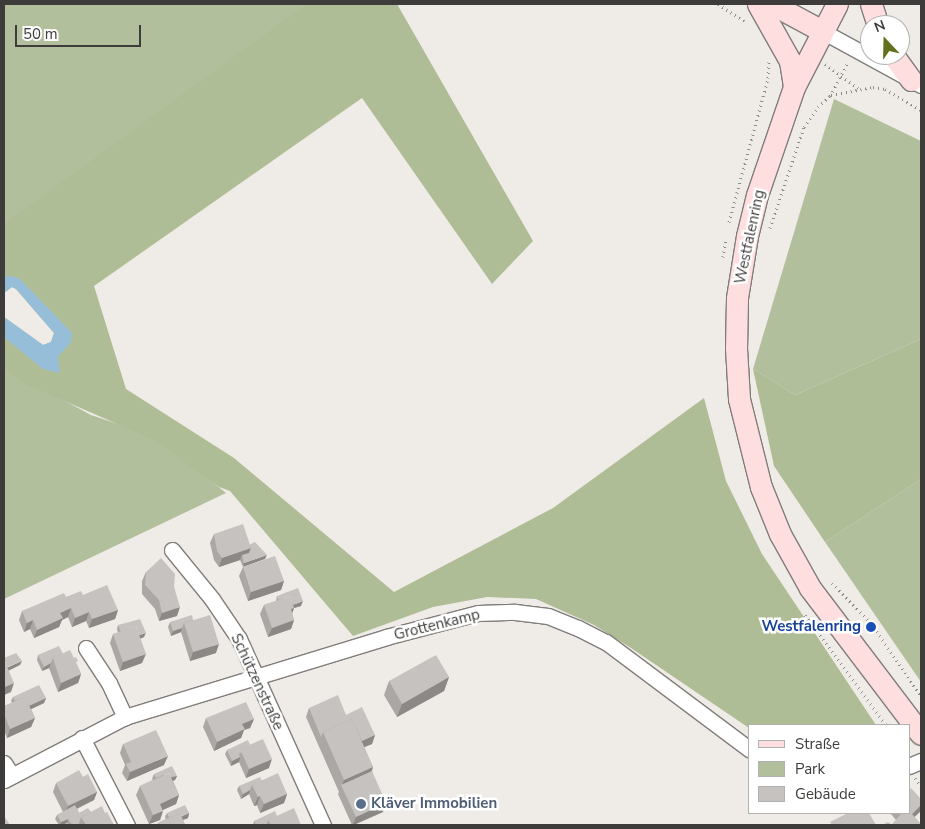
<!DOCTYPE html>
<html>
<head>
<meta charset="utf-8">
<style>
  body { margin:0 }
  #map { position:relative; width:925px; height:829px; overflow:hidden; background:#efebe7; font-family:"Nunito Sans",sans-serif }
  div>[style] { position:absolute }
  [style*='--x'] { left:calc(var(--x)*1px); top:calc(var(--y)*1px); width:calc(var(--w)*1px); rotate:calc(var(--a)*1deg) }
  .green>* { inset:0; background:#b2bf9d }
  .forest>* { inset:0; background:#afbd96 }
  .water>* { inset:0; background:#96bed8 }
  .path>* { height:3px; margin-top:-1.5px; transform-origin:0; background:repeating-linear-gradient(90deg,#8d8b88 0 1px,transparent 0 5px) }
  .roads { filter:drop-shadow(1px 0 #807d7a) drop-shadow(-1px 0 #807d7a) drop-shadow(0 1px #807d7a) drop-shadow(0 -1px #807d7a) }
  .minor>* { height:15px; margin:-7.5px; padding:0 7.5px; transform-origin:7.5px; border-radius:7.5px; background:#fff }
  .secondary>* { height:21px; margin:-10.5px; padding:0 10.5px; transform-origin:10.5px; border-radius:10.5px; background:#fedede }
  .wall>* { inset:0; background:#aaa7a4 }
  .shaded-wall>* { inset:0; background:#8b8886 }
  .building>* { inset:0; background:#c6c2bf }
  .dots>* { width:14px; height:14px; translate:-50% -50%; box-sizing:border-box; border:2px solid #fff; border-radius:50% }
  span { translate:-50% -50%; white-space:nowrap; text-align:center; line-height:1.15; -webkit-text-stroke:5px #fff; paint-order:stroke }
  .street-label { font-size:15px; color:#3d3c3a }
  .transit-label { font-size:15px; color:#164399; font-weight:700 }
  .right { translate:-100% -50%; text-align:right }
  .service-label { font-size:15px; color:#4e5e75; font-weight:700 }
  .left { translate:0 -50%; text-align:left }
  .frame { position:absolute; inset:0; border:5px solid #3d3c3a; pointer-events:none }
  .legend { position:absolute; left:748px; top:724px; width:162px; height:90px; box-sizing:border-box; background:#fff; border:1px solid #b1b1b0; margin:0; padding:6px 9px; list-style:none; font-size:15px; color:#3d3c3a }
  .legend li { display:flex; align-items:center; gap:10px; height:25px }
  .legend b { width:25px; border:1px solid #b1b1b0 }
  .north { position:absolute; left:860px; top:15px; width:50px; height:50px; box-sizing:border-box; background:#fff; border:1px solid #b1b1b0; border-radius:50%; rotate:339deg; font-size:14px; font-weight:700; line-height:20px; text-align:center; color:#3d3c3a }
  .north::after { content:''; display:block; margin:auto; width:18px; height:22px; background:#61711d; clip-path:polygon(50% 0,100% 100%,50% 72%,0 100%) }
  .scale { position:absolute; left:15px; top:25px; width:126px; height:22px; box-sizing:border-box; border:2px solid #3d3c3a; border-top:0; padding-left:6px; font-size:15px; line-height:18px; white-space:nowrap; color:#3d3c3a; -webkit-text-stroke:4px #fff; paint-order:stroke }
</style>
</head>
<body>
<div id="map">
  <div class="green">
    <div style="clip-path:polygon(4px 4px,307px 4px,4px 225px)"></div>
    <div style="clip-path:polygon(834px 99px,921px 141px,921px 339px,795px 395px,753px 369px)"></div>
    <div style="clip-path:polygon(4px 368px,91px 415px,157px 437px,226px 493px,4px 599px)"></div>
    <div style="clip-path:polygon(921px 479px,921px 682px,825px 542px)"></div>
  </div>
  <div class="forest">
    <div style="clip-path:polygon(306px 4px,397px 4px,533px 241px,492px 284px,362px 98px,94px 286px,126px 389px,234px 458px,394px 592px,553px 508px,704px 398px,726px 481px,762px 554px,876px 725px,749px 725px,749px 728px,631px 648px,594px 625px,536px 599px,487px 597px,433px 607px,353px 636px,230px 491px,219px 487px,154px 440px,23px 383px,4px 368px,4px 317px,43px 345px,51px 342px,54px 333px,16px 289px,12px 287px,4px 293px,4px 224px)"></div>
    <div style="clip-path:polygon(921px 339px,921px 479px,825px 542px,774px 466px,753px 369px,795px 395px)"></div>
  </div>
  <div class="water">
    <div style="clip-path:polygon(11px 276px,20px 279px,72px 333px,71px 342px,58px 357px,60px 373px,43px 369px,4px 337px,4px 317px,43px 345px,51px 342px,54px 333px,16px 289px,12px 287px,4px 293px,4px 277px)"></div>
  </div>
  <div class="path">
    <div style="--x:718;--y:4;--w:33;--a:33"></div>
    <div style="--x:825;--y:64;--w:41;--a:36"></div>
    <div style="--x:831;--y:95;--w:43;--a:-10.8"></div>
    <div style="--x:873;--y:87;--w:12;--a:9"></div>
    <div style="--x:885;--y:89;--w:42;--a:30.3"></div>
    <div style="--x:729;--y:222;--w:149;--a:-74.8"></div>
    <div style="--x:768;--y:78;--w:17;--a:-87"></div>
    <div style="--x:770;--y:228;--w:107;--a:-71.4"></div>
    <div style="--x:804;--y:127;--w:24;--a:-55"></div>
    <div style="--x:818;--y:107;--w:16;--a:-43"></div>
    <div style="--x:830;--y:96;--w:38;--a:-62"></div>
    <div style="--x:723;--y:257;--w:19;--a:-81"></div>
    <div style="--x:832;--y:583;--w:56;--a:45.7"></div>
    <div style="--x:871;--y:623;--w:88;--a:55.6"></div>
    <div style="--x:805;--y:615;--w:137;--a:53.6"></div>
    <div style="--x:915;--y:778;--w:11;--a:56"></div>
  </div>
  <div class="roads">
    <div class="minor">
      <div style="--x:822;--y:31;--w:113;--a:28.6"></div>
      <div style="--x:172;--y:550;--w:63;--a:50.8"></div>
      <div style="--x:212;--y:599;--w:48;--a:56"></div>
      <div style="--x:239;--y:639;--w:204;--a:65.7"></div>
      <div style="--x:86;--y:648;--w:42;--a:56.7"></div>
      <div style="--x:109;--y:683;--w:38;--a:65"></div>
      <div style="--x:82;--y:738;--w:98;--a:62.7"></div>
      <div style="--x:4;--y:763;--w:15;--a:58"></div>
      <div style="--x:909;--y:766;--w:13;--a:-23"></div>
      <div style="--x:4;--y:780;--w:136;--a:-27.5"></div>
      <div style="--x:125;--y:717;--w:273;--a:-17"></div>
      <div style="--x:386;--y:637;--w:95;--a:-14.6"></div>
      <div style="--x:478;--y:613;--w:37;--a:-2"></div>
      <div style="--x:515;--y:612;--w:33;--a:7"></div>
      <div style="--x:548;--y:616;--w:32;--a:22"></div>
      <div style="--x:578;--y:628;--w:31;--a:27"></div>
      <div style="--x:606;--y:642;--w:179;--a:36.8"></div>
    </div>
    <div class="secondary">
      <div style="--x:758;--y:4;--w:65;--a:60.7"></div>
      <div style="--x:790;--y:61;--w:26;--a:81"></div>
      <div style="--x:772;--y:4;--w:57;--a:28.4"></div>
      <div style="--x:837;--y:4;--w:93;--a:117.4"></div>
      <div style="--x:794;--y:87;--w:114;--a:108.9"></div>
      <div style="--x:757;--y:195;--w:42;--a:103.7"></div>
      <div style="--x:747;--y:236;--w:63;--a:99.2"></div>
      <div style="--x:737;--y:298;--w:50;--a:91.1"></div>
      <div style="--x:736;--y:348;--w:51;--a:86.6"></div>
      <div style="--x:739;--y:399;--w:91;--a:76"></div>
      <div style="--x:761;--y:487;--w:51;--a:68"></div>
      <div style="--x:780;--y:534;--w:62;--a:60.9"></div>
      <div style="--x:810;--y:588;--w:183;--a:52.8"></div>
      <div style="--x:871;--y:4;--w:22;--a:72"></div>
      <div style="--x:893;--y:55;--w:31;--a:54"></div>
    </div>
  </div>
  <div class="wall">
    <div style="clip-path:polygon(214px 534px,250px 545px,255px 542px,243px 567px,240px 560px,219px 567px,214px 560px,210px 543px)"></div>
    <div style="clip-path:polygon(243px 567px,284px 581px,281px 590px,248px 601px,239px 576px)"></div>
    <div style="clip-path:polygon(146px 572px,174px 587px,177px 616px,159px 621px,155px 609px,142px 594px,142px 581px)"></div>
    <div style="clip-path:polygon(83px 595px,118px 610px,115px 619px,89px 628px,86px 621px,72px 627px,68px 617px,62px 620px,59px 627px,34px 638px,30px 629px,24px 632px,19px 620px,22px 611px,66px 597px)"></div>
    <div style="clip-path:polygon(277px 596px,301px 606px,294px 608px,292px 613px,294px 620px,291px 629px,268px 637px,260px 614px,264px 605px,276px 601px)"></div>
    <div style="clip-path:polygon(193px 620px,216px 653px,190px 661px,181px 632px,171px 636px,168px 627px,170px 622px)"></div>
    <div style="clip-path:polygon(118px 625px,144px 637px,140px 639px,142px 663px,120px 671px,110px 643px,113px 634px,118px 633px,117px 629px)"></div>
    <div style="clip-path:polygon(63px 654px,77px 665px,81px 674px,78px 683px,58px 692px,49px 668px,42px 671px,37px 660px,38px 655px)"></div>
    <div style="clip-path:polygon(449px 677px,444px 691px,397px 717px,384px 695px,389px 681px)"></div>
    <div style="clip-path:polygon(13px 697px,46px 698px,44px 703px,31px 709px,35px 718px,31px 727px,7px 738px,4px 730px,4px 706px,12px 703px,11px 701px)"></div>
    <div style="clip-path:polygon(309px 708px,346px 715px,375px 735px,372px 744px,364px 747px,373px 767px,372px 771px,383px 812px,354px 825px,352px 825px,338px 794px,339px 792px,306px 717px)"></div>
    <div style="clip-path:polygon(206px 718px,254px 719px,250px 728px,244px 730px,241px 738px,214px 751px,203px 727px)"></div>
    <div style="clip-path:polygon(123px 744px,164px 765px,127px 781px,122px 773px,125px 765px,120px 753px)"></div>
    <div style="clip-path:polygon(250px 745px,269px 768px,246px 778px,239px 762px,231px 766px,225px 754px,227px 750px)"></div>
    <div style="clip-path:polygon(154px 774px,177px 776px,175px 780px,173px 781px,179px 795px,176px 804px,163px 810px,160px 820px,149px 824px,136px 795px,140px 786px,153px 780px,152px 779px)"></div>
    <div style="clip-path:polygon(83px 777px,97px 792px,94px 800px,77px 809px,79px 813px,91px 812px,105px 813px,114px 825px,68px 825px,67px 823px,62px 825px,59px 825px,55px 819px,57px 815px,63px 812px,53px 792px,56px 783px)"></div>
    <div style="clip-path:polygon(262px 781px,287px 794px,284px 803px,260px 813px,257px 805px,254px 806px,249px 794px,241px 799px,237px 790px,239px 786px)"></div>
    <div style="clip-path:polygon(921px 799px,921px 810px,914px 817px,921px 825px,882px 825px,892px 825px,896px 820px,891px 814px,891px 813px,909px 813px)"></div>
    <div style="clip-path:polygon(167px 813px,189px 813px,188px 818px,183px 820px,185px 825px,157px 825px,158px 823px,166px 819px,165px 817px)"></div>
    <div style="clip-path:polygon(277px 816px,301px 825px,253px 825px,254px 821px)"></div>
  </div>
  <div class="shaded-wall">
    <div style="clip-path:polygon(251px 548px,248px 557px,242px 555px,240px 560px,219px 567px,222px 558px)"></div>
    <div style="clip-path:polygon(267px 555px,265px 559px,243px 567px,244px 563px)"></div>
    <div style="clip-path:polygon(284px 581px,281px 590px,248px 601px,251px 592px)"></div>
    <div style="clip-path:polygon(303px 601px,301px 606px,294px 608px,291px 617px,290px 606px)"></div>
    <div style="clip-path:polygon(180px 607px,177px 616px,159px 621px,162px 613px)"></div>
    <div style="clip-path:polygon(71px 608px,68px 617px,62px 620px,59px 627px,34px 638px,37px 630px,60px 613px)"></div>
    <div style="clip-path:polygon(118px 610px,115px 619px,89px 628px,92px 619px)"></div>
    <div style="clip-path:polygon(89px 612px,86px 621px,72px 627px,75px 618px)"></div>
    <div style="clip-path:polygon(33px 620px,30px 629px,24px 632px,27px 623px)"></div>
    <div style="clip-path:polygon(294px 620px,291px 629px,268px 637px,272px 628px)"></div>
    <div style="clip-path:polygon(182px 628px,181px 632px,171px 636px,173px 631px)"></div>
    <div style="clip-path:polygon(146px 633px,144px 637px,134px 641px,136px 636px)"></div>
    <div style="clip-path:polygon(219px 644px,216px 653px,190px 661px,193px 652px)"></div>
    <div style="clip-path:polygon(146px 654px,142px 663px,120px 671px,123px 662px)"></div>
    <div style="clip-path:polygon(22px 661px,20px 665px,4px 673px,4px 669px)"></div>
    <div style="clip-path:polygon(51px 663px,49px 668px,42px 671px,44px 667px)"></div>
    <div style="clip-path:polygon(81px 674px,78px 683px,58px 692px,61px 683px)"></div>
    <div style="clip-path:polygon(449px 677px,444px 691px,397px 717px,402px 704px)"></div>
    <div style="clip-path:polygon(14px 683px,11px 692px,4px 695px,4px 687px)"></div>
    <div style="clip-path:polygon(46px 698px,44px 703px,25px 712px,26px 707px)"></div>
    <div style="clip-path:polygon(35px 718px,31px 727px,7px 738px,10px 729px)"></div>
    <div style="clip-path:polygon(254px 719px,250px 728px,244px 730px,241px 738px,214px 751px,217px 742px,242px 724px)"></div>
    <div style="clip-path:polygon(375px 735px,372px 744px,355px 751px,359px 742px)"></div>
    <div style="clip-path:polygon(168px 756px,164px 765px,127px 781px,130px 772px)"></div>
    <div style="clip-path:polygon(240px 757px,239px 762px,231px 766px,232px 761px)"></div>
    <div style="clip-path:polygon(272px 759px,269px 768px,246px 778px,249px 769px)"></div>
    <div style="clip-path:polygon(373px 767px,368px 780px,342px 786px,344px 780px)"></div>
    <div style="clip-path:polygon(177px 776px,175px 780px,155px 786px,157px 782px)"></div>
    <div style="clip-path:polygon(250px 790px,249px 794px,241px 799px,243px 794px)"></div>
    <div style="clip-path:polygon(97px 792px,94px 800px,65px 814px,68px 806px)"></div>
    <div style="clip-path:polygon(287px 794px,284px 803px,260px 813px,264px 804px)"></div>
    <div style="clip-path:polygon(179px 795px,176px 804px,156px 813px,160px 804px)"></div>
    <div style="clip-path:polygon(260px 796px,257px 805px,254px 806px,258px 797px)"></div>
    <div style="clip-path:polygon(386px 803px,383px 812px,353px 825px,356px 817px)"></div>
    <div style="clip-path:polygon(921px 805px,921px 811px,908px 823px,912px 814px)"></div>
    <div style="clip-path:polygon(163px 811px,160px 820px,149px 824px,153px 815px)"></div>
    <div style="clip-path:polygon(189px 813px,188px 818px,169px 825px,171px 821px)"></div>
    <div style="clip-path:polygon(68px 819px,67px 823px,62px 825px,60px 825px,61px 822px)"></div>
  </div>
  <div class="building">
    <div style="clip-path:polygon(243px 524px,251px 548px,222px 558px,217px 551px,214px 534px)"></div>
    <div style="clip-path:polygon(255px 542px,267px 555px,244px 563px,242px 555px,249px 553px,251px 548px,250px 545px)"></div>
    <div style="clip-path:polygon(275px 556px,284px 581px,251px 592px,243px 567px)"></div>
    <div style="clip-path:polygon(161px 558px,175px 574px,174px 587px,180px 607px,162px 613px,159px 600px,145px 585px,146px 572px)"></div>
    <div style="clip-path:polygon(107px 585px,118px 610px,92px 619px,89px 612px,75px 618px,71px 608px,60px 613px,63px 618px,37px 630px,33px 620px,27px 623px,22px 611px,64px 593px,66px 597px,81px 591px,83px 595px)"></div>
    <div style="clip-path:polygon(298px 588px,303px 601px,293px 605px,290px 596px,278px 600px,277px 596px)"></div>
    <div style="clip-path:polygon(290px 596px,294px 608px,291px 609px,294px 620px,272px 628px,264px 605px)"></div>
    <div style="clip-path:polygon(192px 615px,193px 620px,184px 623px,182px 628px,173px 631px,170px 622px)"></div>
    <div style="clip-path:polygon(210px 615px,219px 644px,193px 652px,184px 623px)"></div>
    <div style="clip-path:polygon(140px 619px,146px 633px,139px 635px,136px 626px,121px 632px,118px 625px)"></div>
    <div style="clip-path:polygon(136px 626px,146px 654px,123px 662px,113px 634px)"></div>
    <div style="clip-path:polygon(59px 646px,63px 654px,53px 658px,51px 663px,44px 667px,38px 655px)"></div>
    <div style="clip-path:polygon(70px 650px,74px 658px,76px 657px,78px 661px,76px 662px,81px 674px,61px 683px,53px 658px)"></div>
    <div style="clip-path:polygon(16px 653px,22px 661px,7px 667px,5px 662px,4px 663px,4px 658px)"></div>
    <div style="clip-path:polygon(436px 655px,449px 677px,402px 704px,389px 681px)"></div>
    <div style="clip-path:polygon(5px 662px,14px 683px,4px 687px,4px 663px)"></div>
    <div style="clip-path:polygon(39px 685px,46px 698px,29px 706px,25px 697px,15px 701px,13px 697px)"></div>
    <div style="clip-path:polygon(338px 695px,346px 715px,362px 707px,375px 735px,362px 741px,352px 719px,323px 732px,321px 737px,309px 708px)"></div>
    <div style="clip-path:polygon(25px 697px,35px 718px,10px 729px,4px 714px,4px 706px)"></div>
    <div style="clip-path:polygon(246px 702px,254px 719px,242px 724px,245px 729px,217px 742px,206px 718px)"></div>
    <div style="clip-path:polygon(352px 719px,373px 767px,344px 780px,323px 732px)"></div>
    <div style="clip-path:polygon(156px 730px,168px 756px,130px 772px,126px 764px,131px 762px,123px 744px)"></div>
    <div style="clip-path:polygon(263px 739px,272px 759px,249px 769px,240px 749px)"></div>
    <div style="clip-path:polygon(248px 740px,250px 745px,240px 749px,242px 752px,239px 754px,240px 757px,232px 761px,227px 750px)"></div>
    <div style="clip-path:polygon(172px 766px,177px 776px,171px 777px,169px 773px,156px 778px,154px 774px)"></div>
    <div style="clip-path:polygon(79px 770px,83px 777px,88px 774px,97px 792px,68px 806px,56px 783px)"></div>
    <div style="clip-path:polygon(372px 771px,386px 803px,356px 817px,341px 785px)"></div>
    <div style="clip-path:polygon(169px 773px,179px 795px,160px 804px,163px 811px,153px 815px,140px 786px)"></div>
    <div style="clip-path:polygon(278px 773px,287px 794px,264px 804px,260px 796px,258px 797px,252px 785px)"></div>
    <div style="clip-path:polygon(260px 777px,262px 781px,252px 785px,250px 790px,243px 794px,239px 786px)"></div>
    <div style="clip-path:polygon(911px 788px,921px 799px,921px 805px,912px 814px,921px 824px,921px 825px,893px 825px,892px 824px,902px 813px,901px 813px,909px 813px,909px 791px)"></div>
    <div style="clip-path:polygon(75px 805px,79px 813px,88px 808px,91px 812px,81px 817px,79px 824px,77px 825px,72px 825px,68px 819px,61px 822px,57px 815px)"></div>
    <div style="clip-path:polygon(185px 805px,189px 813px,181px 817px,180px 813px,169px 818px,167px 813px)"></div>
    <div style="clip-path:polygon(102px 806px,105px 813px,107px 812px,114px 825px,86px 825px,81px 817px)"></div>
    <div style="clip-path:polygon(294px 808px,301px 825px,271px 825px,268px 820px)"></div>
    <div style="clip-path:polygon(275px 811px,277px 816px,268px 820px,267px 824px,265px 825px,256px 825px,254px 821px)"></div>
    <div style="clip-path:polygon(180px 813px,185px 825px,159px 825px,158px 823px)"></div>
    <div style="clip-path:polygon(848px 813px,869px 813px,876px 825px,832px 825px,830px 822px)"></div>
    <div style="clip-path:polygon(4px 816px,10px 825px,4px 825px)"></div>
    <div style="clip-path:polygon(888px 822px,892px 825px,882px 825px)"></div>
  </div>
  <div class="dots">
    <div style="left:871px;top:627px;background:#1a4fb4"></div>
    <div style="left:361px;top:804px;background:#5c6f8a"></div>
  </div>
  <div class="street-label">
    <span style="left:750px;top:237px;rotate:-78deg">Westfalenring</span>
    <span style="left:437px;top:625px;rotate:-14deg">Grottenkamp</span>
    <span style="left:257px;top:682px;rotate:65deg">Schützenstraße</span>
  </div>
  <div class="transit-label">
    <span class="right" style="left:861px;top:627px">Westfalenring</span>
  </div>
  <div class="service-label">
    <span class="left" style="left:371px;top:804px">Kläver Immobilien</span>
  </div>
  <div class="frame"></div>
  <ul class="legend">
  <li><b style="height:6px;background:#fedede"></b>Straße</li>
  <li><b style="height:14px;background:#b2bf9d"></b>Park</li>
  <li><b style="height:14px;background:#c6c2bf"></b>Gebäude</li>
  </ul>
  <div class="north">N</div>
  <div class="scale">50 m</div>
</div>
</body>
</html>
